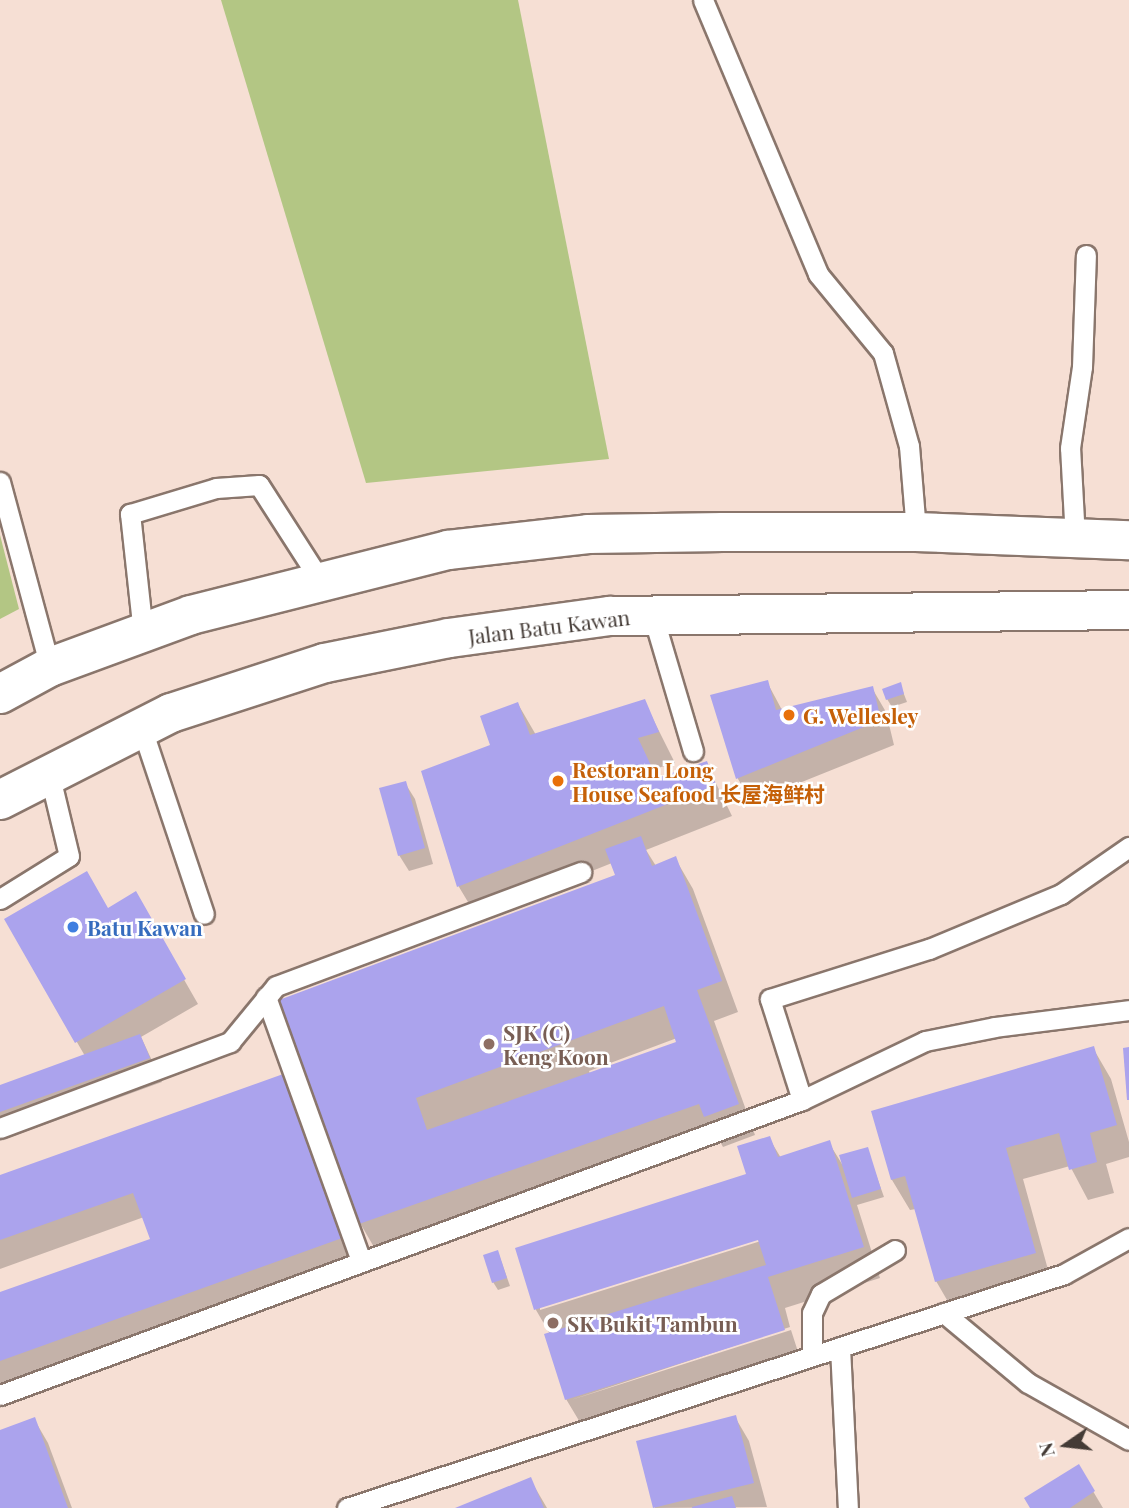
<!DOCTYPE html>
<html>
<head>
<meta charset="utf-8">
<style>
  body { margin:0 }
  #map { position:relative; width:1129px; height:1508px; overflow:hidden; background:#f6dfd4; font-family:"Playfair Display","Noto Sans SC",serif }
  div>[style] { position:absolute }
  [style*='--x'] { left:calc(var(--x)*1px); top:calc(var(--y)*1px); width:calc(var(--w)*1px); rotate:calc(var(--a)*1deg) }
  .green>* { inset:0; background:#b3c684 }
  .shadow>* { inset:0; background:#0003 }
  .building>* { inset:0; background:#aba3ed }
  .roads { filter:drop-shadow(2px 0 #8a766c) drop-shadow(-2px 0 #8a766c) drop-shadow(0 2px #8a766c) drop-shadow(0 -2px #8a766c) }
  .lane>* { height:19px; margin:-9.5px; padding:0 9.5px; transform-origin:9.5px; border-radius:9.5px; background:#fff }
  .primary>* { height:38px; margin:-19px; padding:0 19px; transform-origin:19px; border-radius:19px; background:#fff }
  .dots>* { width:19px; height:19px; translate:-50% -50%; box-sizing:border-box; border:4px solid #fff; border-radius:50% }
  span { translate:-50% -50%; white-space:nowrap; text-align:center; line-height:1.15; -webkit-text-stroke:5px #fff; paint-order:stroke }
  .street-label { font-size:21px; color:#443b36 }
  .food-label { font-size:21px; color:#c56008; font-weight:700 }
  .left { translate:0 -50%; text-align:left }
  .shop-label { font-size:21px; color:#366cbe; font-weight:700 }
  .education-label { font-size:21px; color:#785e54; font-weight:700 }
  .north { position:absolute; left:1031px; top:1410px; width:70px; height:70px; -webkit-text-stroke:5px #fff; paint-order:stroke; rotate:256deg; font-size:19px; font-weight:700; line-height:28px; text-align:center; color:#443b36 }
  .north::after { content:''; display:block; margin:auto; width:24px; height:32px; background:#443b36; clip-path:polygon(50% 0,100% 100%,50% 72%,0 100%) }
</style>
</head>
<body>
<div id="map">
  <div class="green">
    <div style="clip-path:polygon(221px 0,518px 0,609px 459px,366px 483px)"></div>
    <div style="clip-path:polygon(0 535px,19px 609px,0 619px)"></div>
  </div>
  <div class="shadow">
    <div style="clip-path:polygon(767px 682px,782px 710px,872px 688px,886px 712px,894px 745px,752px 802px,738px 779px,712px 696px)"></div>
    <div style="clip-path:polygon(900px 684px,907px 702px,892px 707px,887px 699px)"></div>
    <div style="clip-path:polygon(evenodd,644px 701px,675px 763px,654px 769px,659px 779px,706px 763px,732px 816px,646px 850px,656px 866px,675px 858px,693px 889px,738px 1012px,714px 1021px,755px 1135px,723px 1147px,716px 1134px,378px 1254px,360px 1223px,281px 1001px,617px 876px,612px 863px,477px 917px,459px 887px,423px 772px,492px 746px,518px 704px,536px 735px,644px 701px,677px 1038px,678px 1043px,590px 1074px,589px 1071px,677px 1038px)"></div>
    <div style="clip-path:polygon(405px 783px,415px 799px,433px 864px,409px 871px,399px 855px)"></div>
    <div style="clip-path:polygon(135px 894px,198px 1004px,141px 1037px,162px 1082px,0 1141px,0 1087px,85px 1056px,6px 920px,107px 910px)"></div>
    <div style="clip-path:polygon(1093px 1048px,1111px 1079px,1129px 1142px,1129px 1157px,1106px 1164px,1114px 1193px,1088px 1200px,1070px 1166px,1023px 1179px,1052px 1284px,954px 1312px,936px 1281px,916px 1209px,910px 1210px,892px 1180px,873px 1112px)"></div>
    <div style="clip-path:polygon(285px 1075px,357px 1262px,0 1390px,0 1294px,152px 1240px,144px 1217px,0 1269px,0 1177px)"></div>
    <div style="clip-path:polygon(evenodd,769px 1138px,781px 1158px,829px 1143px,842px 1164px,867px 1149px,884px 1197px,857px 1205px,880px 1278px,785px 1308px,790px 1327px,571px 1400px,791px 1330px,801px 1361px,584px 1429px,566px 1399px,550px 1334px,536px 1310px,517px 1249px,748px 1175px,769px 1138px,766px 1236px,767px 1239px,540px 1310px,540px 1307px,766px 1236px)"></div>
    <div style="clip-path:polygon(498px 1252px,510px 1286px,498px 1290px,493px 1282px)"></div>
    <div style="clip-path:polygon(735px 1417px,749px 1441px,767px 1507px,655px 1508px,638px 1443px)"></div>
    <div style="clip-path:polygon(34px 1419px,48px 1443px,72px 1508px,0 1508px,0 1432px)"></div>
    <div style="clip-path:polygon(1078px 1466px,1103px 1508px,1032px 1508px)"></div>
    <div style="clip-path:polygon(530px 1479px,547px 1508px,460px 1508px)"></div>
  </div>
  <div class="building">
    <div style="clip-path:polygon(768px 680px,776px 710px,873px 686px,881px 720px,736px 779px,710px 695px)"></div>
    <div style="clip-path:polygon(901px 682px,904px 694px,886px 700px,882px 689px)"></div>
    <div style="clip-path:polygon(645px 699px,659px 732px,638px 738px,657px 778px,707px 761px,716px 785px,457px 887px,421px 771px,490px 745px,480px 716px,518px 702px,530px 735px)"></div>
    <div style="clip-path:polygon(406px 781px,425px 848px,398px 856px,379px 788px)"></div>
    <div style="clip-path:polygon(evenodd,641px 836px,652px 866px,676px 856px,722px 981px,697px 990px,739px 1104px,704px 1117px,699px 1104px,359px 1224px,279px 1000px,615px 875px,605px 849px,641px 836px,664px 1006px,676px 1042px,427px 1130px,416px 1098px,664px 1006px)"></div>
    <div style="clip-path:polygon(87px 871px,108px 908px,136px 891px,186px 979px,75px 1043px,4px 919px)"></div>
    <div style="clip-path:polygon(140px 1034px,150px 1058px,0 1112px,0 1085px)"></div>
    <div style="clip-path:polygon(1094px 1046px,1117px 1125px,1090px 1133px,1097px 1162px,1069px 1170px,1059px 1133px,1006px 1148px,1036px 1253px,935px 1282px,905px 1176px,891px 1180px,871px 1111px)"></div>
    <div style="clip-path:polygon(1129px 1047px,1129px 1100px,1127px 1100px,1123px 1048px)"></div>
    <div style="clip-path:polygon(286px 1073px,345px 1237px,0 1361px,0 1292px,150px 1239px,133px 1193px,0 1240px,0 1175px)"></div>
    <div style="clip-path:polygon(770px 1136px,778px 1157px,830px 1140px,864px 1247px,768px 1277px,785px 1330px,565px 1400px,544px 1334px,766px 1265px,758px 1240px,534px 1310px,515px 1248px,746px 1174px,737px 1146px)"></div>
    <div style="clip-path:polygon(868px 1147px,881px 1189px,852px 1198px,839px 1155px)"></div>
    <div style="clip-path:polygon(498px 1250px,507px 1278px,492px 1283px,483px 1255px)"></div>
    <div style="clip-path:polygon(736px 1415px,754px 1483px,653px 1508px,636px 1441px)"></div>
    <div style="clip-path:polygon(35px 1417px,68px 1508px,0 1508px,0 1430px)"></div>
    <div style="clip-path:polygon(1079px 1464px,1095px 1491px,1070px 1508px,1030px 1508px,1024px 1498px)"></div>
    <div style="clip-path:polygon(531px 1477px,544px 1508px,455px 1508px)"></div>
    <div style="clip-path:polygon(732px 1496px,736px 1508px,692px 1508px,692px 1507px)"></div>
  </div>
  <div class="roads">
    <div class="lane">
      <div style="--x:703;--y:0;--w:297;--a:67.2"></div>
      <div style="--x:818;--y:274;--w:102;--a:50.6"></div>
      <div style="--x:883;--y:353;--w:97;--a:74.4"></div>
      <div style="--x:909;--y:446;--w:86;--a:85.3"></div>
      <div style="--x:0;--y:482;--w:192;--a:74.9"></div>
      <div style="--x:1075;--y:539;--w:91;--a:-93.1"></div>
      <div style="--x:1070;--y:448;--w:82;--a:-81.6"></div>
      <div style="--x:1082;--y:367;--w:112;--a:-88"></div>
      <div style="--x:653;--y:616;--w:141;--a:73.5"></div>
      <div style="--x:143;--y:633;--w:120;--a:-96.2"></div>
      <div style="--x:130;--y:514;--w:90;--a:-16.8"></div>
      <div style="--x:216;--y:488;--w:43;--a:-4"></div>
      <div style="--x:259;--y:485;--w:113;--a:57.3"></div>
      <div style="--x:141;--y:726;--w:198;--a:71.5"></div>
      <div style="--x:0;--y:899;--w:81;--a:-31.9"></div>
      <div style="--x:69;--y:856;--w:81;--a:-103.5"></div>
      <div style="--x:266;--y:997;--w:281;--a:70.2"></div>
      <div style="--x:802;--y:1100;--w:106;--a:-107.6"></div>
      <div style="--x:770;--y:999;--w:167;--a:-17.5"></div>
      <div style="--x:929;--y:949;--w:143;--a:-22.6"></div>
      <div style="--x:1061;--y:894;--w:83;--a:-34.7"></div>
      <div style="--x:0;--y:1128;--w:246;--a:-20.5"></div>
      <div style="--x:230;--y:1042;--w:72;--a:-50.6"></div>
      <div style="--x:276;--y:986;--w:326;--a:-20.5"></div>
      <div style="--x:944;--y:1313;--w:109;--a:39.8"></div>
      <div style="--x:1028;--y:1383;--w:116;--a:29.4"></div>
      <div style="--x:840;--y:1347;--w:161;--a:87.2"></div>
      <div style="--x:812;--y:1356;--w:43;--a:-90"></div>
      <div style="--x:812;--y:1313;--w:21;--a:-65"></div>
      <div style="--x:821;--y:1294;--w:86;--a:-30.7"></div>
      <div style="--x:0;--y:1395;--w:855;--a:-20.2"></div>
      <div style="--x:802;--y:1100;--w:136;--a:-25.6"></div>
      <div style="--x:925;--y:1041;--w:71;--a:-11.3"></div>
      <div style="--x:995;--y:1027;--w:135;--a:-7.2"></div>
      <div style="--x:347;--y:1508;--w:754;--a:-18.07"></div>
      <div style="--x:1064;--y:1274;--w:74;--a:-29"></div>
    </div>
    <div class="primary">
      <div style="--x:0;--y:694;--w:57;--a:-28.4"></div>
      <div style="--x:50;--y:667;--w:150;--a:-20.2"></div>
      <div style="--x:191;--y:615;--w:265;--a:-14.2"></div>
      <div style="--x:448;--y:550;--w:141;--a:-6.5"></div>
      <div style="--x:588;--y:534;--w:135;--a:-0.8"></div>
      <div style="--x:723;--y:532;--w:193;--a:0"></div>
      <div style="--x:916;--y:532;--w:213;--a:2.2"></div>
      <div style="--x:0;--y:800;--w:192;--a:-27"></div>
      <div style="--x:171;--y:713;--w:162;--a:-18"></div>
      <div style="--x:325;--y:663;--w:126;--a:-11.4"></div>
      <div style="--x:449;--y:638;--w:162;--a:-7.8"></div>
      <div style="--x:610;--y:616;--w:519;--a:-0.66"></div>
    </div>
  </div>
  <div class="dots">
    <div style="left:789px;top:715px;background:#e8710a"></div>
    <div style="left:558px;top:781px;background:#e8710a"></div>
    <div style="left:73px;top:927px;background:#3f7fe0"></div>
    <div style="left:489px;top:1044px;background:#8d6e63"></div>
    <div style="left:553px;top:1323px;background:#8d6e63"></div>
  </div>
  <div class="street-label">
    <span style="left:549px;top:626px;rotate:-7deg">Jalan Batu Kawan</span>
  </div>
  <div class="food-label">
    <span class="left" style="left:803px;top:715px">G. Wellesley</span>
    <span class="left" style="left:572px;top:781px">Restoran Long<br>House Seafood 长屋海鲜村</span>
  </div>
  <div class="shop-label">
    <span class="left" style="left:87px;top:927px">Batu Kawan</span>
  </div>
  <div class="education-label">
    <span class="left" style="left:503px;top:1044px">SJK (C)<br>Keng Koon</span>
    <span class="left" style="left:567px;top:1323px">SK Bukit Tambun</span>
  </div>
  <div class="north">N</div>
</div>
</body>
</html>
